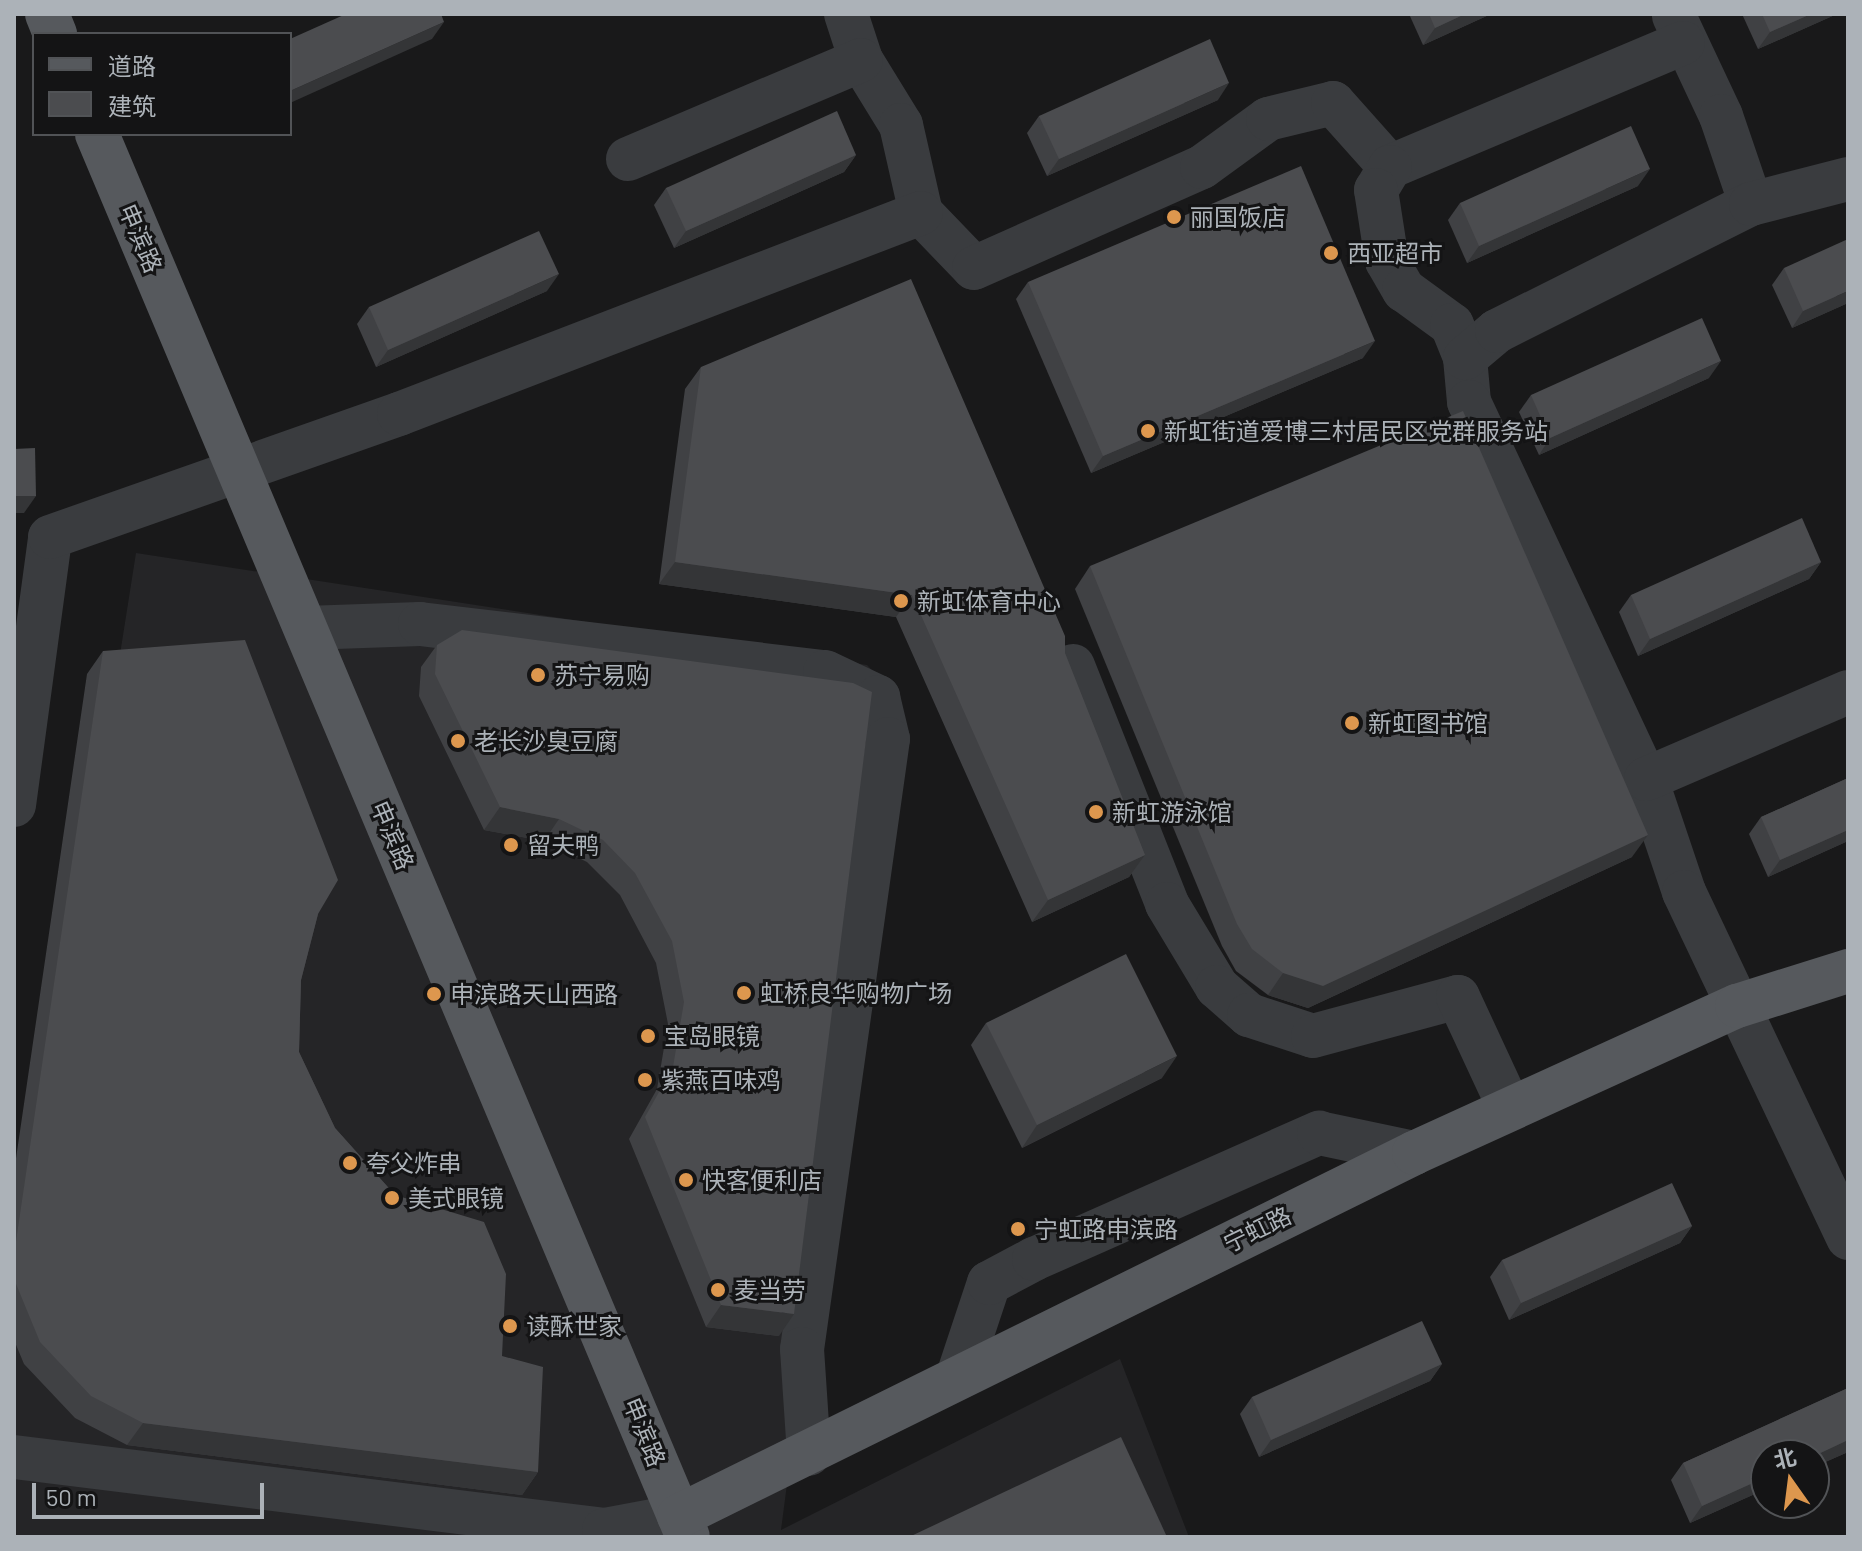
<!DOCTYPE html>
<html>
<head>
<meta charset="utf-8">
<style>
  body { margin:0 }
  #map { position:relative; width:1862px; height:1551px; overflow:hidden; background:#19191a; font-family:Barlow,"Noto Sans SC",sans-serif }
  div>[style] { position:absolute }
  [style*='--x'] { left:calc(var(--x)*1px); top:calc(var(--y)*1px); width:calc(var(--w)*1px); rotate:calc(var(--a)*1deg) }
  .built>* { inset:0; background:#252527 }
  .minor>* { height:44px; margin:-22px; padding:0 22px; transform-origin:22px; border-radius:22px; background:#3a3c3f }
  .major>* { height:44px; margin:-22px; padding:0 22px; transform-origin:22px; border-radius:22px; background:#56595d }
  .wall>* { inset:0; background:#404144 }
  .shaded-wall>* { inset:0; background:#343537 }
  .building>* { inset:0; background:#4b4c4f }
  .dots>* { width:22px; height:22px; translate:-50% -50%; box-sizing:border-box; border:4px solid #141415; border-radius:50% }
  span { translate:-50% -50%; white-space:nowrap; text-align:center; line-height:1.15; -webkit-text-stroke:6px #141415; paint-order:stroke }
  .poi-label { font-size:24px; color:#acb2b8 }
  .left { translate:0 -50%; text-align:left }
  .street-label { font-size:24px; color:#acb2b8 }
  .frame { position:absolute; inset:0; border:16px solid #acb2b8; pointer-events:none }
  .legend { position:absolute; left:32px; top:32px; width:260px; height:104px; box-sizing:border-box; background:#141415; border:2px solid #515356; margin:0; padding:10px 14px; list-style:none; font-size:24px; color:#acb2b8 }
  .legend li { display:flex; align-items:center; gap:16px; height:40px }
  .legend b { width:40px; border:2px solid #515356 }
  .north { position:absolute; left:1750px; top:1439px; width:80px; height:80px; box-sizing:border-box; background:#141415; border:2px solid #515356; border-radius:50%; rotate:346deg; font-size:22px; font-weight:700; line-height:32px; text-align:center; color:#acb2b8 }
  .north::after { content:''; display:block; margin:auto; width:28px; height:36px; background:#dd974e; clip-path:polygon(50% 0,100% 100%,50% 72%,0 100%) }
  .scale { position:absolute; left:32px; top:1483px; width:232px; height:36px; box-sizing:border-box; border:4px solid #acb2b8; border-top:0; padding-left:10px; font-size:24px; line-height:28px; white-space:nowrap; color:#acb2b8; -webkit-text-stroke:6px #141415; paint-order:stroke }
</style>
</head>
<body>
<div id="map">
  <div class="built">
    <div style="clip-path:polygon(136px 553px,867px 665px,891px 690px,781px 1530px,1120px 1359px,1189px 1537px,14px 1537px,14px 1326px)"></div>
  </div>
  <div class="minor">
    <div style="--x:846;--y:14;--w:48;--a:71.9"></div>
    <div style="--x:861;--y:60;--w:76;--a:58.4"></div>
    <div style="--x:901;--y:125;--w:90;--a:77.2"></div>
    <div style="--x:921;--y:213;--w:76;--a:46.1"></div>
    <div style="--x:974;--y:268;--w:249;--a:-23.9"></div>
    <div style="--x:1202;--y:167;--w:82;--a:-36"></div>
    <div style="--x:1268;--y:119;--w:67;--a:-13.8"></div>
    <div style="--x:1333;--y:103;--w:86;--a:48.3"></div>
    <div style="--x:1674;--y:16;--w:110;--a:64.8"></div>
    <div style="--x:1721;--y:116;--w:93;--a:71.2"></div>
    <div style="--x:1683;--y:43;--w:318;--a:157.1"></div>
    <div style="--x:1390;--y:167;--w:27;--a:121"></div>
    <div style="--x:1376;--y:190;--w:72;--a:81.2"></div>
    <div style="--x:1387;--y:261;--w:34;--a:60"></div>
    <div style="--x:1404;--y:290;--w:59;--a:36.1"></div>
    <div style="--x:1452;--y:325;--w:35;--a:68"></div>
    <div style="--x:1465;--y:358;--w:44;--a:84.8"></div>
    <div style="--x:1469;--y:402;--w:416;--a:64.9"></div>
    <div style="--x:1646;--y:779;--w:119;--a:71.4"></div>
    <div style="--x:1684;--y:892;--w:383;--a:64.6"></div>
    <div style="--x:628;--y:159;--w:253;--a:-23"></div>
    <div style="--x:1465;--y:358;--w:42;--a:-40.2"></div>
    <div style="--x:1497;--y:331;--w:284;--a:-26.6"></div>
    <div style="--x:1751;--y:204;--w:100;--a:-14.5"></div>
    <div style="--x:306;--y:628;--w:114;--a:-2"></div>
    <div style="--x:420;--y:624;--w:408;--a:6.8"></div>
    <div style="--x:825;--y:672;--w:59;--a:25.3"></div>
    <div style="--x:878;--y:697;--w:43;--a:76.6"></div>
    <div style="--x:888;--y:739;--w:616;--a:98.02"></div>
    <div style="--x:802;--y:1349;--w:105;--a:86.2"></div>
    <div style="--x:1073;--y:666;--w:256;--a:68.4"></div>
    <div style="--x:1167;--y:904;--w:97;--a:58.9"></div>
    <div style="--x:1217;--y:987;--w:43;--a:41.2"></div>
    <div style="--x:1249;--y:1015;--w:67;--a:18.2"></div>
    <div style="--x:1313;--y:1036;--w:150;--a:-15.1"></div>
    <div style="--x:1458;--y:997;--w:123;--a:65.1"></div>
    <div style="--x:1646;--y:779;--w:220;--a:-23.3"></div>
    <div style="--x:14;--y:805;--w:270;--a:-82.3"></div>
    <div style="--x:50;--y:537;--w:370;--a:-19.4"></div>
    <div style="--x:399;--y:414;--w:559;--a:-21.06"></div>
    <div style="--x:958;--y:1376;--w:98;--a:-71.6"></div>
    <div style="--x:989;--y:1283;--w:51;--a:-28.1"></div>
    <div style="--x:1034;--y:1259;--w:312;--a:-23.9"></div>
    <div style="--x:1319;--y:1133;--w:97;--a:11.9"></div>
    <div style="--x:14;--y:1457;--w:594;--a:7.05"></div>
    <div style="--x:604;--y:1530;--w:76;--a:-10.6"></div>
  </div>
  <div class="major">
    <div style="--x:47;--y:14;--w:22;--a:68"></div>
    <div style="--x:97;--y:134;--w:1522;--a:67.16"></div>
    <div style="--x:679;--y:1516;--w:820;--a:-26.28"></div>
    <div style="--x:1414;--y:1153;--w:355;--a:-24.5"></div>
    <div style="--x:1737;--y:1006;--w:116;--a:-17.5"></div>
  </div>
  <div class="wall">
    <div style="clip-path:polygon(1409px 14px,1491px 14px,1423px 45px)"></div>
    <div style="clip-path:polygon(1742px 14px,1837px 14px,1758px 49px)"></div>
    <div style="clip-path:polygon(1218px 100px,1047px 176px,1027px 133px,1039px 116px)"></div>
    <div style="clip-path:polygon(856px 155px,844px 172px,674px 248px,654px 205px,666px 188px)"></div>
    <div style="clip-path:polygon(1638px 186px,1467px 263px,1448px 220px,1460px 203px)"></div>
    <div style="clip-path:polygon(1784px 268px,1848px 303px,1792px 328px,1772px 285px)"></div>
    <div style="clip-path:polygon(1028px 282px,1363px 358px,1091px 473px,1016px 299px)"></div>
    <div style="clip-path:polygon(547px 291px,376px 367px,357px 324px,369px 307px)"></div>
    <div style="clip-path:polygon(701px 367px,1065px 653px,1145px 855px,1129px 877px,1032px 922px,896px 617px,659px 584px,685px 389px)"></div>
    <div style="clip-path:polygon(1709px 378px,1539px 455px,1519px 412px,1531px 395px)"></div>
    <div style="clip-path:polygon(1821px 562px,1809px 579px,1638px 656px,1619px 612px,1631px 595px)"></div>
    <div style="clip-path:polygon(1090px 566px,1632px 857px,1308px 1008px,1268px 995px,1236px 971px,1222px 946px,1075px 589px)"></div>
    <div style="clip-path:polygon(437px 645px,853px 683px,779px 1336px,706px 1327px,629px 1139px,657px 1089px,668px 1024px,656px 963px,620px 895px,587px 862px,544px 841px,484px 830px,419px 696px,421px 667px)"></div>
    <div style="clip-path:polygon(103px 651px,318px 914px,301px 980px,299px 1052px,335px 1128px,395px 1195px,502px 1356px,538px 1472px,522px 1495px,127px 1445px,75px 1418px,24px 1364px,14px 1340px,14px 1172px,87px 674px)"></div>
    <div style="clip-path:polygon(1848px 778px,1848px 841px,1768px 877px,1749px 834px,1761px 817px)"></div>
    <div style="clip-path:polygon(986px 1023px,1162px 1078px,1022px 1148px,971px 1045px)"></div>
    <div style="clip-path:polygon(1692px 1226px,1680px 1243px,1509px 1320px,1490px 1277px,1502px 1260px)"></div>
    <div style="clip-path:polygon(1442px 1364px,1430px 1381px,1259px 1457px,1240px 1414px,1252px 1397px)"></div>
    <div style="clip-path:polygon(1848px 1388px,1848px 1452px,1814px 1467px,1814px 1455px,1766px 1455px,1766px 1489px,1690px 1523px,1671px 1480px,1683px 1463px)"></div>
  </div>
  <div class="shaded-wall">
    <div style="clip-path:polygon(1465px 14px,1491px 14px,1423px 45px,1435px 28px)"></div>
    <div style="clip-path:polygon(1811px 14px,1837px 14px,1758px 49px,1770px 32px)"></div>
    <div style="clip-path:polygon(444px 22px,432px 39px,290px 103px,290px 91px)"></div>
    <div style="clip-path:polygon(1229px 83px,1218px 100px,1047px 176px,1059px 159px)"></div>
    <div style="clip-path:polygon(856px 155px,844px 172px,674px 248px,686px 231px)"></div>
    <div style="clip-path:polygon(1650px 169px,1638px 186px,1467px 263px,1479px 246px)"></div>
    <div style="clip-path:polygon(559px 274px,547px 291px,376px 367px,388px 350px)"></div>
    <div style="clip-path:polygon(1848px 291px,1848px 303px,1792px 328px,1803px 311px)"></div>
    <div style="clip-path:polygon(1375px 341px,1363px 358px,1091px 473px,1103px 456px)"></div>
    <div style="clip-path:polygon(1721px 361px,1709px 378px,1539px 455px,1550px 438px)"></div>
    <div style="clip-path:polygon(14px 496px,36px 496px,24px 513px,14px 513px)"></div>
    <div style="clip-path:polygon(675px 562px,912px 595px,896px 617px,659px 584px)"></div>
    <div style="clip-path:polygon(1821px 562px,1809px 579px,1638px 656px,1650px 639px)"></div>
    <div style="clip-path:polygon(500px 807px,559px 819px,544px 841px,484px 830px)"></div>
    <div style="clip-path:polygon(1848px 830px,1848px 841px,1768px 877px,1780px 860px)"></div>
    <div style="clip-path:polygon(1648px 835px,1632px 857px,1308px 1008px,1268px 995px,1283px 973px)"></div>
    <div style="clip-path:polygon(1145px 855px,1129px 877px,1032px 922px,1048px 900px)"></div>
    <div style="clip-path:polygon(1177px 1056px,1162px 1078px,1022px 1148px,1037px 1125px)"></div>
    <div style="clip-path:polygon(1692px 1226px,1680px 1243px,1509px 1320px,1521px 1303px)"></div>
    <div style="clip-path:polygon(721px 1305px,794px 1314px,779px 1336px,706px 1327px)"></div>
    <div style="clip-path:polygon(1442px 1364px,1430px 1381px,1259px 1457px,1271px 1440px)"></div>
    <div style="clip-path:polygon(143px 1423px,538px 1472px,522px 1495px,127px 1445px)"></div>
    <div style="clip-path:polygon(1848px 1440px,1848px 1452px,1814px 1467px,1814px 1456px)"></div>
    <div style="clip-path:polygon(1766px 1477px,1766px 1489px,1690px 1523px,1702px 1506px)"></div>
  </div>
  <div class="building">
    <div style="clip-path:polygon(346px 14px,441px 14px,444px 22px,290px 91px,290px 39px)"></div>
    <div style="clip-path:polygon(1429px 14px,1465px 14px,1435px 28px)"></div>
    <div style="clip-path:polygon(1762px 14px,1811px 14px,1770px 32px)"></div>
    <div style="clip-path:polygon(1210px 39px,1229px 83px,1059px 159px,1039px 116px)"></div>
    <div style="clip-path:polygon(837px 111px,856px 155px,686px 231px,666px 188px)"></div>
    <div style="clip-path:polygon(1631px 126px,1650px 169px,1479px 246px,1460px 203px)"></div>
    <div style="clip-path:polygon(1301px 166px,1375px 341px,1103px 456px,1028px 282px)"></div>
    <div style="clip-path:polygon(539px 231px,559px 274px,388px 350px,369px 307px)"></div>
    <div style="clip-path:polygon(1848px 239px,1848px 291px,1803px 311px,1784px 268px)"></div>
    <div style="clip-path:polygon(911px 279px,1065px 636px,1065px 653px,1145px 855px,1048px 900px,912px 595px,675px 562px,701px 367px)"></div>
    <div style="clip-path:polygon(1702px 318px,1721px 361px,1550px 438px,1531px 395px)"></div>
    <div style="clip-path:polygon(1463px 411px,1648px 835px,1323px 986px,1283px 973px,1252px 949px,1237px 924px,1090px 566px)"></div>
    <div style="clip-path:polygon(35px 448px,36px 496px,14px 496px,14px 449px)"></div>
    <div style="clip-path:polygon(1802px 518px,1821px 562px,1650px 639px,1631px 595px)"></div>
    <div style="clip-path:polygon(462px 630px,853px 683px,872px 692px,794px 1314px,721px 1305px,645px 1117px,673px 1067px,684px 1002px,672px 941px,635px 873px,603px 840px,559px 819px,500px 807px,435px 674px,437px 645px)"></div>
    <div style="clip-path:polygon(245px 640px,338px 880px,318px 914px,301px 980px,299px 1052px,335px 1128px,395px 1195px,484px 1222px,506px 1274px,502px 1356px,543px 1367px,538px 1472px,143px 1423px,91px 1396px,40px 1342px,14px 1279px,14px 1255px,103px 651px)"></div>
    <div style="clip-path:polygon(1848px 778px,1848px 830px,1780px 860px,1761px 817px)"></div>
    <div style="clip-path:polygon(1126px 954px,1177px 1056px,1037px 1125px,986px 1023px)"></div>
    <div style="clip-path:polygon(1672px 1183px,1692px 1226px,1521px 1303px,1502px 1260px)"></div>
    <div style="clip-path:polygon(1422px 1321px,1442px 1364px,1271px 1440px,1252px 1397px)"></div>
    <div style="clip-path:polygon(1848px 1388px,1848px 1440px,1814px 1456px,1766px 1455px,1766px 1477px,1702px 1506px,1683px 1463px)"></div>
    <div style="clip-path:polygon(1121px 1437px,1167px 1537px,909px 1537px)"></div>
  </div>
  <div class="dots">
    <div style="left:1174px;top:217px;background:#dd974e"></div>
    <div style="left:1331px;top:253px;background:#dd974e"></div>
    <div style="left:1148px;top:431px;background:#dd974e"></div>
    <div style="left:901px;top:601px;background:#dd974e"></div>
    <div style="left:538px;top:675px;background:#dd974e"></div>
    <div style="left:1352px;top:723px;background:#dd974e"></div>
    <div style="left:458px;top:741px;background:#dd974e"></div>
    <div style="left:1096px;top:812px;background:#dd974e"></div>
    <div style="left:511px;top:845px;background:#dd974e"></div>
    <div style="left:744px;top:993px;background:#dd974e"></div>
    <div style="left:434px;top:994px;background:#dd974e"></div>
    <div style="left:648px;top:1036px;background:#dd974e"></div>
    <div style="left:645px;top:1080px;background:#dd974e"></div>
    <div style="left:350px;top:1163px;background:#dd974e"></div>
    <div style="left:686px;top:1180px;background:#dd974e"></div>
    <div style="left:392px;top:1198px;background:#dd974e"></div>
    <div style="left:1018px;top:1229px;background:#dd974e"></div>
    <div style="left:718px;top:1290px;background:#dd974e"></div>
    <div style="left:510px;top:1326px;background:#dd974e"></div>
  </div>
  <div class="poi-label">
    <span class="left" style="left:1190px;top:217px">丽国饭店</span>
    <span class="left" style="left:1347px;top:253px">西亚超市</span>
    <span class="left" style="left:1164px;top:431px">新虹街道爱博三村居民区党群服务站</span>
    <span class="left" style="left:917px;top:601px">新虹体育中心</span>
    <span class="left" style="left:554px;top:675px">苏宁易购</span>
    <span class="left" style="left:1368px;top:723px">新虹图书馆</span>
    <span class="left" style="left:474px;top:741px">老长沙臭豆腐</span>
    <span class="left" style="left:1112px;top:812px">新虹游泳馆</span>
    <span class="left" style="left:527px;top:845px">留夫鸭</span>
    <span class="left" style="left:760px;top:993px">虹桥良华购物广场</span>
    <span class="left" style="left:450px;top:994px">申滨路天山西路</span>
    <span class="left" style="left:664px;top:1036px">宝岛眼镜</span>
    <span class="left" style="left:661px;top:1080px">紫燕百味鸡</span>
    <span class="left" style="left:366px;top:1163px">夸父炸串</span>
    <span class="left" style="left:702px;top:1180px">快客便利店</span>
    <span class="left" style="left:408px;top:1198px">美式眼镜</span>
    <span class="left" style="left:1034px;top:1229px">宁虹路申滨路</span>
    <span class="left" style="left:734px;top:1290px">麦当劳</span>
    <span class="left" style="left:526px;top:1326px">读酥世家</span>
  </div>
  <div class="street-label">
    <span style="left:141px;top:238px;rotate:67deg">申滨路</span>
    <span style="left:393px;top:835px;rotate:67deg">申滨路</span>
    <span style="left:1257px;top:1229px;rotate:-26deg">宁虹路</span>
    <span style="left:645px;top:1432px;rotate:68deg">申滨路</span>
  </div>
  <div class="frame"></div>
  <ul class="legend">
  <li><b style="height:10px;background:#56595d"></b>道路</li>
  <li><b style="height:22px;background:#4b4c4f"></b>建筑</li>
  </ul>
  <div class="north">北</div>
  <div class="scale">50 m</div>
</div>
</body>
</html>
